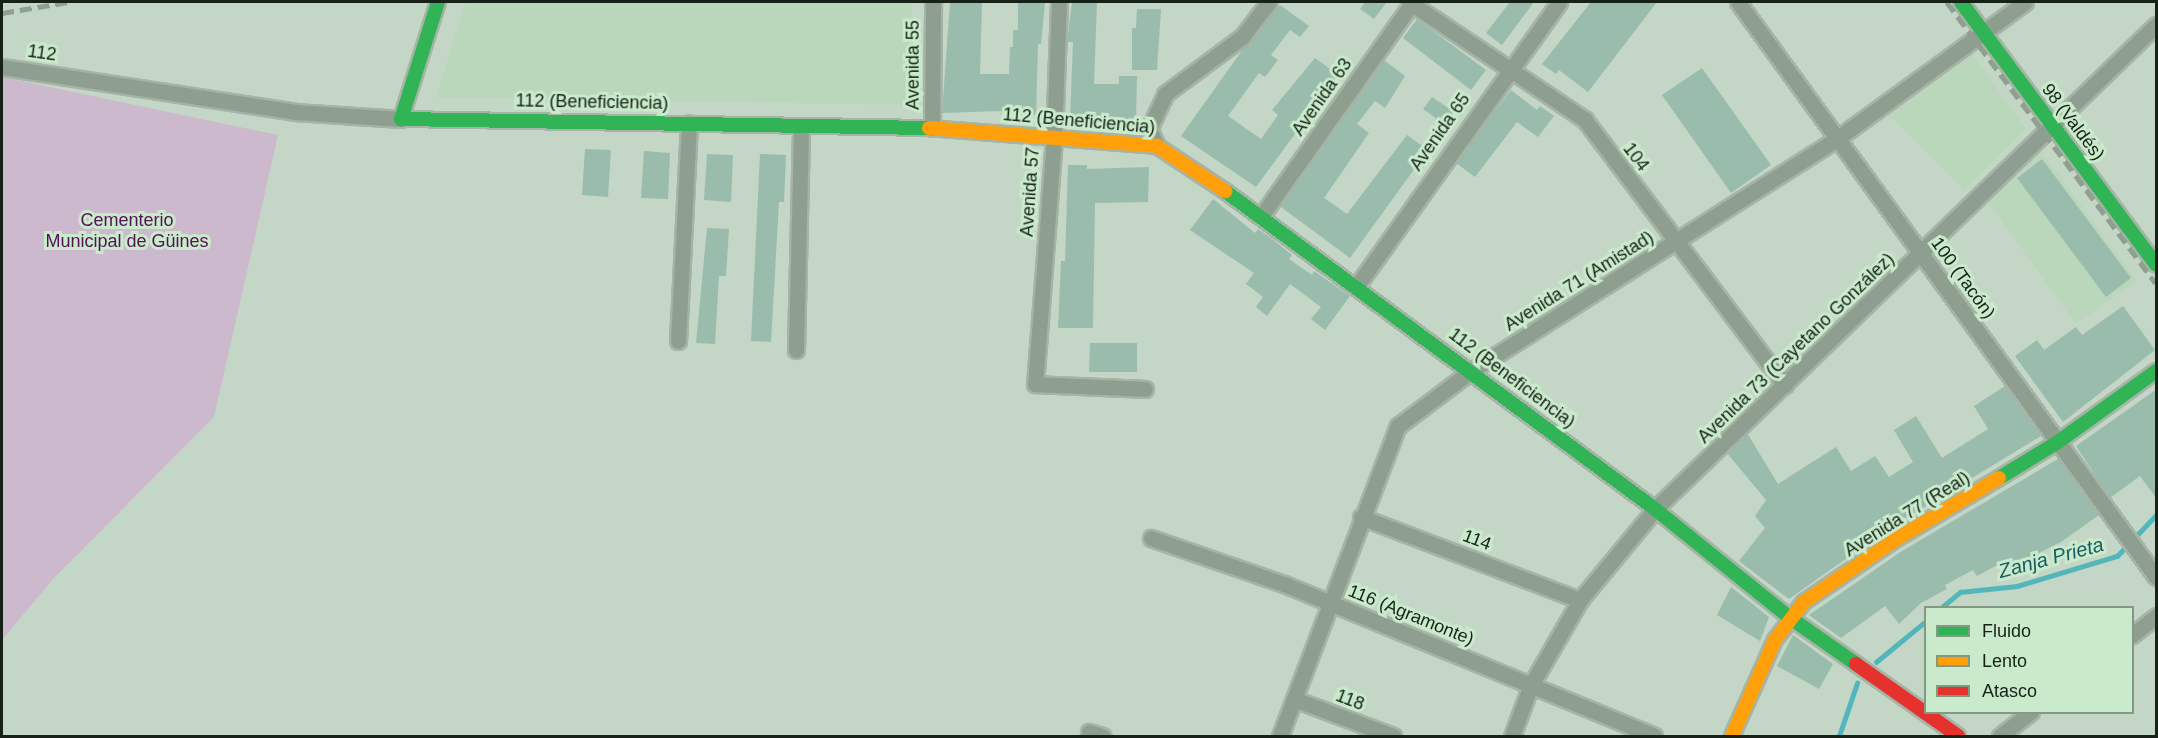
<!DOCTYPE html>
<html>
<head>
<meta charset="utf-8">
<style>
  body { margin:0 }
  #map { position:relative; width:2158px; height:738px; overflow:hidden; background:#c4d6c5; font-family:Arial,sans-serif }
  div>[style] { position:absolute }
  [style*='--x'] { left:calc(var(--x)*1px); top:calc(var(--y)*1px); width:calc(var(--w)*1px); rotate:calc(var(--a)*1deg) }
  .built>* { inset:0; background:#bad7bc }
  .green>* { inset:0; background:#cdb9cd }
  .stream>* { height:4.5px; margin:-2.25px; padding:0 2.25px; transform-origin:2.25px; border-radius:2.25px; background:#52b6bb }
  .building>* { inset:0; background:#9abcac }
  .roads { filter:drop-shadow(2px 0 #a6b4a7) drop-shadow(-2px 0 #a6b4a7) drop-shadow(0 2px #a6b4a7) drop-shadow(0 -2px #a6b4a7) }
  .street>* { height:15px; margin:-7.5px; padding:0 7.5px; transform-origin:7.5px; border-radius:7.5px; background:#8e9f8f }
  .fast>* { height:14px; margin:-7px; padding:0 7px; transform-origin:7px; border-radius:7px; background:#30b455 }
  .slow>* { height:14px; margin:-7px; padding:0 7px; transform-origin:7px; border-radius:7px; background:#ff9f0a }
  .jam>* { height:14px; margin:-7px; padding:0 7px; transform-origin:7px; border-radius:7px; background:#e5322d }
  .rail>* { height:4.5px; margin-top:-2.25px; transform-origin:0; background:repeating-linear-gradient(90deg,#8f9f90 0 12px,transparent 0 18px) }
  span { translate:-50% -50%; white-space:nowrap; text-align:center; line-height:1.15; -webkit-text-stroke:6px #caeacc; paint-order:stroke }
  .street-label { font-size:18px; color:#162217 }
  .park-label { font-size:18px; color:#561058 }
  .water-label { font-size:20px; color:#175c64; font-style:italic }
  .frame { position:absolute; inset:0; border:3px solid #162217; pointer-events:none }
  .legend { position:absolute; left:1924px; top:606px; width:210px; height:108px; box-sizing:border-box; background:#caeacc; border:2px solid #829a84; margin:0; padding:8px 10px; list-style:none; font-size:18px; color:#162217 }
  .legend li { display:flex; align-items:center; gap:12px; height:30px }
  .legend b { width:30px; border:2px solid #829a84 }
</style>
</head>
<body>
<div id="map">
  <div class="built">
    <div style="clip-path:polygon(466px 2px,912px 2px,909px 105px,436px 97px)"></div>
    <div style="clip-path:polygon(1973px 55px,2026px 129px,1964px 190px,1889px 115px)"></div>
    <div style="clip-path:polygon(2041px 151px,2137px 281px,2076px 324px,1989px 203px)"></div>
  </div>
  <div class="green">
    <div style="clip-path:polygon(2px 77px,278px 135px,214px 417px,54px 578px,2px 640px)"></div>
  </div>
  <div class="stream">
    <div style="--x:1941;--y:608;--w:25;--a:-40"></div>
    <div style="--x:1960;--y:592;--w:57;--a:-6"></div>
    <div style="--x:2017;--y:586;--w:104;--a:-16.7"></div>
    <div style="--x:2117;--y:556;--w:57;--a:-46.4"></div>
    <div style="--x:1876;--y:662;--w:65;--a:-39.4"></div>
    <div style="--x:1839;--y:736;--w:56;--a:-71.2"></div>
  </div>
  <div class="building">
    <div style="clip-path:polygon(950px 2px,982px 2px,980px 74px,1009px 74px,1010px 47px,1013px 47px,1013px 30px,1018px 30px,1018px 3px,1045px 3px,1041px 44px,1038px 44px,1036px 115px,1001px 116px,1001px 111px,942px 113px)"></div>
    <div style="clip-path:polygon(1072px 2px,1097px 2px,1094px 84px,1119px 84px,1119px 76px,1137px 76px,1136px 119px,1070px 120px,1073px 42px,1067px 42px)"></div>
    <div style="clip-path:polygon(1365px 2px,1387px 2px,1374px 19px,1360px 9px)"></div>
    <div style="clip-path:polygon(1510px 2px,1534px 2px,1502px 45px,1486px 33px)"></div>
    <div style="clip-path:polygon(1591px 2px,1657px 2px,1588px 92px,1559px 70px,1556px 74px,1542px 64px)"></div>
    <div style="clip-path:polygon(1280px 5px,1309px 26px,1300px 37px,1290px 30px,1271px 55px,1278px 60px,1265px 77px,1259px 73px,1228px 116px,1261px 139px,1278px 115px,1272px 110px,1315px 58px,1338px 75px,1256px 187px,1181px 136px,1243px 49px)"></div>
    <div style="clip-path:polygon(1137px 9px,1161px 9px,1157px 70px,1132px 70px,1132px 28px,1136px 28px)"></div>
    <div style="clip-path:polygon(1417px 19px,1486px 70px,1471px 90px,1403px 38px)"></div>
    <div style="clip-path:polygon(1384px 60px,1405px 76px,1385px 108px,1375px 101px,1357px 124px,1369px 133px,1324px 198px,1347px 214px,1407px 135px,1428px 150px,1350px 258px,1281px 207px)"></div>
    <div style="clip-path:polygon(1702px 68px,1771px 165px,1731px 193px,1662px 95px)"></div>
    <div style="clip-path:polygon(1511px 90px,1537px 110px,1540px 106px,1554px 116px,1538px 137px,1517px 122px,1475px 177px,1456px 163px)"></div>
    <div style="clip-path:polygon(1432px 97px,1454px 112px,1445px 125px,1423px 109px)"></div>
    <div style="clip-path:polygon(585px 149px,611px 150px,608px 197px,582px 195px)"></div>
    <div style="clip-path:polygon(644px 151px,670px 153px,668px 199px,641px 198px)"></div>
    <div style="clip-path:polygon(707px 154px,733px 155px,731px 202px,704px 200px)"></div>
    <div style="clip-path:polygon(760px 154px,786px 155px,784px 202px,779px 202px,771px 342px,751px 341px)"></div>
    <div style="clip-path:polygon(2042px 159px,2131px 278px,2106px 297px,2017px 178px)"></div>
    <div style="clip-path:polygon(1068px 165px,1087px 165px,1087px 169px,1149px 167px,1148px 202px,1095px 203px,1093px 328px,1058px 328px,1061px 261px,1065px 261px)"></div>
    <div style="clip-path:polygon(1213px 199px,1255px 233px,1258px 229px,1271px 238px,1292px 255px,1289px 259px,1312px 275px,1314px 271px,1350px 296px,1325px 330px,1311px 319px,1321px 307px,1290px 284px,1267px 316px,1256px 307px,1263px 297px,1246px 284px,1254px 273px,1190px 230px)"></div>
    <div style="clip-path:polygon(707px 228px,729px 229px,726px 276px,719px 276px,715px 344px,696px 343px)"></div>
    <div style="clip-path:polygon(2123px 306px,2155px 350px,2063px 422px,2015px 356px,2037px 340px,2044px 350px,2076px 327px,2082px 335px)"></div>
    <div style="clip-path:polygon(1090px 343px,1137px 343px,1137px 372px,1089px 372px)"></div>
    <div style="clip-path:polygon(2005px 386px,2041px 436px,1888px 529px,1789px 599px,1739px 561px,1765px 528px,1755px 516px,1766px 500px,1727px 453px,1747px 433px,1778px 484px,1836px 447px,1851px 471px,1875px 456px,1889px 477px,1913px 462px,1894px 430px,1916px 416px,1942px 458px,1988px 429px,1974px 406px)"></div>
    <div style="clip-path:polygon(2157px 389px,2157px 499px,2140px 476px,2110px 498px,2076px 446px)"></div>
    <div style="clip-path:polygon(2058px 459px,2099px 515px,2061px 542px,2007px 569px,2003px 562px,1977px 576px,1973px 570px,1945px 585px,1947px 589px,1921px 603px,1899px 624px,1885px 606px,1841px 638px,1809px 615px,1902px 551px)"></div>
    <div style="clip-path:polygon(1731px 587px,1769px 617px,1760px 641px,1717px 615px)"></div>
    <div style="clip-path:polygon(1793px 635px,1833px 664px,1819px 689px,1777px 666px)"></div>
  </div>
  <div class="roads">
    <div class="street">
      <div style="--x:1059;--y:2;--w:136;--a:92.1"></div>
      <div style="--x:1054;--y:138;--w:247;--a:94.4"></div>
      <div style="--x:1035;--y:384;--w:110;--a:2.6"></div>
      <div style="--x:1409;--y:2;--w:212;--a:33.8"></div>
      <div style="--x:1585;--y:120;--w:332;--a:53"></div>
      <div style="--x:1738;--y:2;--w:711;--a:53.98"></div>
      <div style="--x:2;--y:67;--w:296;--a:8.7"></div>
      <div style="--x:295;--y:112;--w:106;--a:3.8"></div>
      <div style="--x:932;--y:128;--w:126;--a:-89.5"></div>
      <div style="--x:1157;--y:146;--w:19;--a:-115"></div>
      <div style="--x:1149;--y:129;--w:38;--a:-65"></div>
      <div style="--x:1165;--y:94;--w:96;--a:-36.5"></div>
      <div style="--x:1242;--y:37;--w:44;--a:-52.4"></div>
      <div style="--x:1262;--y:215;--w:261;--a:-54.7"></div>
      <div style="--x:1356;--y:287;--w:350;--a:-54.5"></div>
      <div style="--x:678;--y:341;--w:218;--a:-87.1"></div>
      <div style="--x:796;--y:350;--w:224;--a:-88.7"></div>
      <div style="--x:1361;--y:517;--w:234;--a:20.8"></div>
      <div style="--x:1151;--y:538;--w:141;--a:19.1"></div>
      <div style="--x:1284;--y:584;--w:400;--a:22.3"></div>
      <div style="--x:2132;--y:635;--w:31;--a:-38"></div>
      <div style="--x:1294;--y:699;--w:106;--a:20.5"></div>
      <div style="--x:1089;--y:732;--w:14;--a:17"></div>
      <div style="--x:1280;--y:736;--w:332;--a:-69.2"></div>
      <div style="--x:1398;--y:426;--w:91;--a:-37"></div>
      <div style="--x:1471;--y:371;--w:435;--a:-32.4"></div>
      <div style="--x:1838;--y:138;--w:231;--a:-36"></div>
      <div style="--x:1512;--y:736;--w:54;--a:-69.6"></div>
      <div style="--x:1531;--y:685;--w:98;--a:-60"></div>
      <div style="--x:1580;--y:600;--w:118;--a:-50.5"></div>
      <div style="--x:1655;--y:509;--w:697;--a:-44.01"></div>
      <div style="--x:2000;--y:736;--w:39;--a:-38"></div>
    </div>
    <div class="fast">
      <div style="--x:438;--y:2;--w:123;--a:107.5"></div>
      <div style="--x:401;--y:119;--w:528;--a:0.98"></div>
      <div style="--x:1961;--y:2;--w:327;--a:53.4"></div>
      <div style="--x:1225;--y:191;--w:535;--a:36.48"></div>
      <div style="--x:1655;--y:509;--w:172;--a:38.9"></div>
      <div style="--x:1789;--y:617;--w:82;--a:35"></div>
      <div style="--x:1999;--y:478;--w:69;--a:-31.4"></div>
      <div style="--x:2058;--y:442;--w:121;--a:-35.9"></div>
    </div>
    <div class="slow">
      <div style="--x:929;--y:128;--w:229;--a:4.5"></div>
      <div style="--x:1157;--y:146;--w:82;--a:33.5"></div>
      <div style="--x:1732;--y:736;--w:105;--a:-65.9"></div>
      <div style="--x:1775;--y:640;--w:48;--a:-52.7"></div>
      <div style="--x:1804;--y:602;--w:110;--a:-34.3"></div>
      <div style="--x:1895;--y:540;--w:121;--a:-30.8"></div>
    </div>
    <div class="jam">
      <div style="--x:1856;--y:664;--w:125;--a:35.2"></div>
    </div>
  </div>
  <div class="rail">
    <div style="--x:1947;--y:2;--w:350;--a:53.4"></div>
    <div style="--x:2;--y:13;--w:67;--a:-9.5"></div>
  </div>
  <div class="street-label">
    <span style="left:42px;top:53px;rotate:8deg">112</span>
    <span style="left:913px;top:65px;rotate:-90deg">Avenida 55</span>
    <span style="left:1322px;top:97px;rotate:-55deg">Avenida 63</span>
    <span style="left:592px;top:102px;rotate:1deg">112 (Beneficiencia)</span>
    <span style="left:1079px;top:121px;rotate:5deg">112 (Beneficiencia)</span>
    <span style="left:2073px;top:122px;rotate:53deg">98 (Valdés)</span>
    <span style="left:1440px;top:132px;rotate:-55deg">Avenida 65</span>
    <span style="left:1636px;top:157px;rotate:53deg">104</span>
    <span style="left:1030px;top:192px;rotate:-86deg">Avenida 57</span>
    <span style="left:1963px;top:278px;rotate:54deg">100 (Tacón)</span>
    <span style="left:1579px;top:281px;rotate:-32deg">Avenida 71 (Amistad)</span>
    <span style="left:1796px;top:348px;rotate:-44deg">Avenida 73 (Cayetano González)</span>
    <span style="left:1512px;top:378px;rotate:37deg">112 (Beneficiencia)</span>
    <span style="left:1907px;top:514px;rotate:-32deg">Avenida 77 (Real)</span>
    <span style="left:1477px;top:540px;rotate:21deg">114</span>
    <span style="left:1411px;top:615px;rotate:22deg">116 (Agramonte)</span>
    <span style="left:1350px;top:700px;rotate:21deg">118</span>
  </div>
  <div class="park-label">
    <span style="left:127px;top:231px">Cementerio<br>Municipal de Güines</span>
  </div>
  <div class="water-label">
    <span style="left:2051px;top:558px;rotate:-15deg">Zanja Prieta</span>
  </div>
  <div class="frame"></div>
  <ul class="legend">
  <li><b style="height:8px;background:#30b455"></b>Fluido</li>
  <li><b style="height:8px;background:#ff9f0a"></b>Lento</li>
  <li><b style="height:8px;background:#e5322d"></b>Atasco</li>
  </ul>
</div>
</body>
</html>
